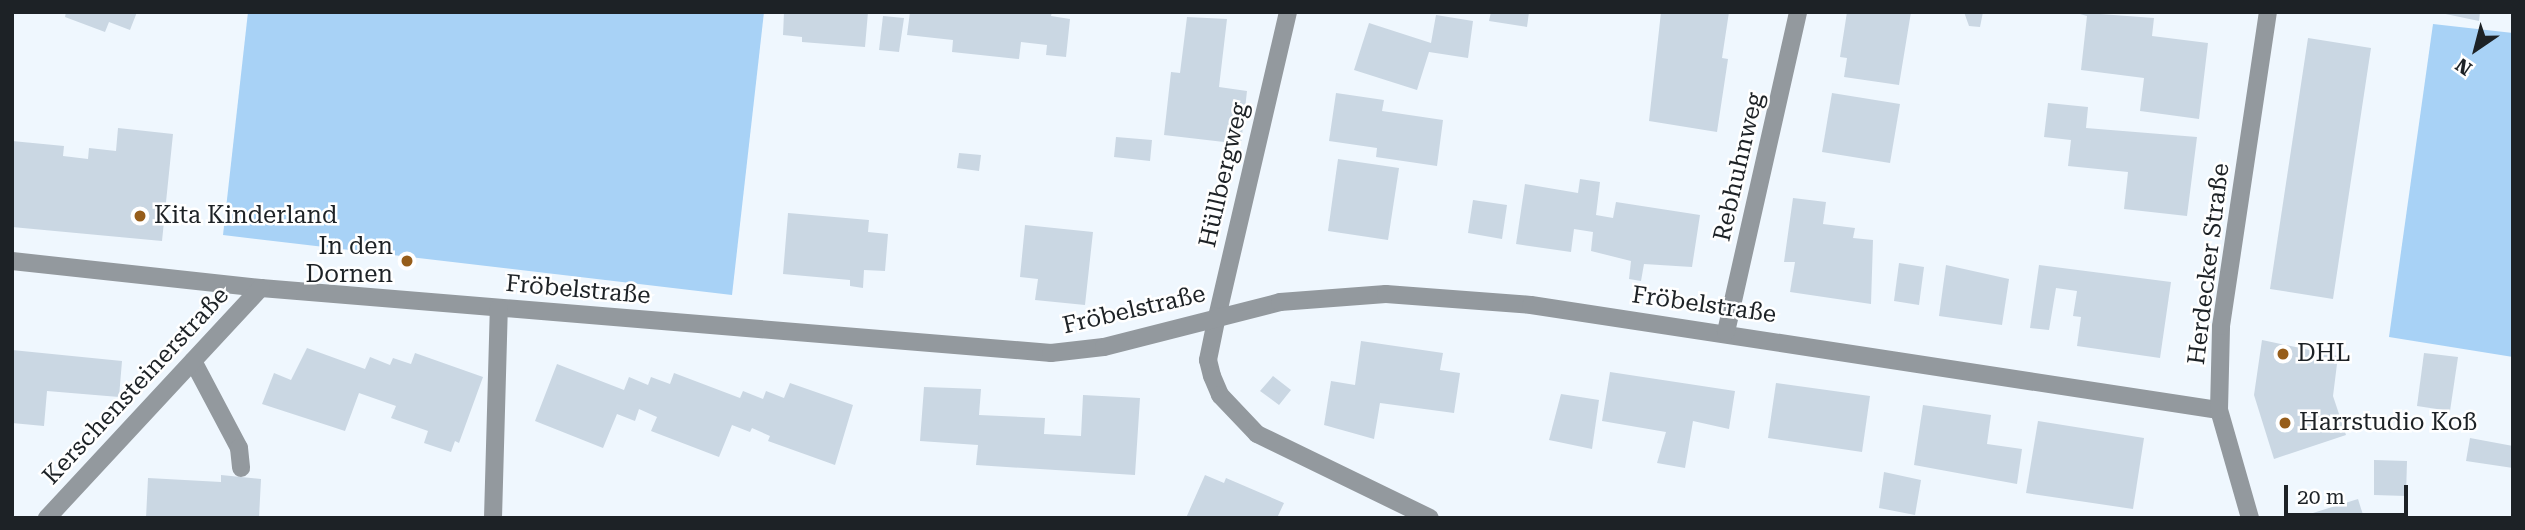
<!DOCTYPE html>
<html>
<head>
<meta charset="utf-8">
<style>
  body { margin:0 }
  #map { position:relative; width:2525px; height:530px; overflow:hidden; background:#eff7fe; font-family:"Roboto Serif",serif }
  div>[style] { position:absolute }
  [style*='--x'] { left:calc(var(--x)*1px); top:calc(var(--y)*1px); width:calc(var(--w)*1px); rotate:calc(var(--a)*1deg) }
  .green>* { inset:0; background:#a8d2f6 }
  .building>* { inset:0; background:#cad7e3 }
  .minor>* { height:18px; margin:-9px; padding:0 9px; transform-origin:9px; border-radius:9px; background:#93999e }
  .dots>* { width:19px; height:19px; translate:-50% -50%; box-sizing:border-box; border:4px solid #fff; border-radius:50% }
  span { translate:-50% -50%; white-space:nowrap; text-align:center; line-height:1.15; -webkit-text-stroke:5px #fff; paint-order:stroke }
  .street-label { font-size:24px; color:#1d2226 }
  .poi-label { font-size:24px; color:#1d2226 }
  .left { translate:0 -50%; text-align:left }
  .right { translate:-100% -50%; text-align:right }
  .frame { position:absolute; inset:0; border:14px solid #1d2226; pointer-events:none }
  .north { position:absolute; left:2441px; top:14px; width:70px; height:70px; -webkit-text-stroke:5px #fff; paint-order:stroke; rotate:215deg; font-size:19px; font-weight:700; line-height:28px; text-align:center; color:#1d2226 }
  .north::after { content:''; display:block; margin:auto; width:24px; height:32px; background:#1d2226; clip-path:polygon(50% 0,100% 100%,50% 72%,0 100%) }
  .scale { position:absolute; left:2284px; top:485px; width:124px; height:32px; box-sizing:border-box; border:4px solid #1d2226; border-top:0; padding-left:9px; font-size:21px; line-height:24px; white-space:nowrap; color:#1d2226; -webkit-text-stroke:5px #fff; paint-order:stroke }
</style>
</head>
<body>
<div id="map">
  <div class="green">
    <div style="clip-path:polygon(248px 12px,764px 12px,732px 295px,223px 235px)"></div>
    <div style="clip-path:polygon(2433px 24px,2513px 33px,2513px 357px,2389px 337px)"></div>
  </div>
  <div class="building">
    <div style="clip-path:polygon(66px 12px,137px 12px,130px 30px,109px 22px,105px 32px,65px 17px)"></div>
    <div style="clip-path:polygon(784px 12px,868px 12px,865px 47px,802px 42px,802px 37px,783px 35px)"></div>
    <div style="clip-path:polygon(910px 12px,1052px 12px,1051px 16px,1070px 19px,1066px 57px,1046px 55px,1047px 45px,1021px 42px,1019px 59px,952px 52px,953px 40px,907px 35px)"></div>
    <div style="clip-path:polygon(1491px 12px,1529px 12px,1527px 27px,1489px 21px)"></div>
    <div style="clip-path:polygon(1661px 12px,1729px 12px,1722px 58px,1728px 59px,1717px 132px,1649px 121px)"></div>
    <div style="clip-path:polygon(1847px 12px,1911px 12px,1899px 85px,1844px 77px,1847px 58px,1840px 57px)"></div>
    <div style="clip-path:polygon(1964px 12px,1983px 12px,1980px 27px,1969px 26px)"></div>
    <div style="clip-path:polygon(2073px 12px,2154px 18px,2152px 36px,2208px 43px,2199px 119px,2140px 111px,2144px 78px,2081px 70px,2087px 16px)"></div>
    <div style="clip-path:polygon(2436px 12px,2480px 12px,2479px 21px)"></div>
    <div style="clip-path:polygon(1436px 15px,1473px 21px,1468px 58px,1429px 52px,1417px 90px,1354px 70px,1369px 23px,1431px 43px)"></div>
    <div style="clip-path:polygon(883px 16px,904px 18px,899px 52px,879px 50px)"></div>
    <div style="clip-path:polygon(1187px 17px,1227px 19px,1219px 87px,1247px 91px,1241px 144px,1164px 135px,1171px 72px,1180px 73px)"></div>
    <div style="clip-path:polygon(2308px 38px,2371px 48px,2333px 299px,2270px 289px)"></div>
    <div style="clip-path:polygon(1336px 93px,1384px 100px,1382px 111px,1443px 120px,1437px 166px,1376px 157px,1377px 148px,1329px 141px)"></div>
    <div style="clip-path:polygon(1832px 93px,1900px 104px,1890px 163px,1822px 152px)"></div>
    <div style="clip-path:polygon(2048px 103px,2088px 107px,2086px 128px,2197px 137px,2187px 216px,2124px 209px,2128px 172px,2068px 166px,2071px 140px,2044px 137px)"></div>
    <div style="clip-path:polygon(118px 128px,173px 134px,162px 241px,12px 227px,12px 141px,64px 146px,63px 156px,88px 159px,89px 148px,116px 151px)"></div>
    <div style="clip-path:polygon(1116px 137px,1152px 140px,1150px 161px,1114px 157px)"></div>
    <div style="clip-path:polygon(959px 153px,981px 155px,979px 171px,957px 168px)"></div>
    <div style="clip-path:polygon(1338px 159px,1399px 168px,1388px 240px,1328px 231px)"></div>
    <div style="clip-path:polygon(1580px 179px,1600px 182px,1596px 215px,1613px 218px,1616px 202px,1700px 215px,1692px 267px,1644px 264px,1641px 281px,1629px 279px,1631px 261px,1591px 251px,1593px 232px,1574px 229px,1571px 252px,1516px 244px,1525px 184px,1578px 193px)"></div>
    <div style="clip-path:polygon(1793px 198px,1826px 202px,1823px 224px,1855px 228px,1853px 238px,1873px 240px,1871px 304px,1790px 292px,1795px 262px,1784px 262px)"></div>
    <div style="clip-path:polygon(1473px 200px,1507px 205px,1502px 239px,1468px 233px)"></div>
    <div style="clip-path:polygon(788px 213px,869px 220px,868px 232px,888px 234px,885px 271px,864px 270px,863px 288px,850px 286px,850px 280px,783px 274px)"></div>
    <div style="clip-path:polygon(1025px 225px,1093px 232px,1085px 305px,1035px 300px,1038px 279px,1020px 277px)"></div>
    <div style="clip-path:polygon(1899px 263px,1924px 267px,1919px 305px,1894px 301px)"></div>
    <div style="clip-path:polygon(1946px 265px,2009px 279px,2002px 325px,1939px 316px)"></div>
    <div style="clip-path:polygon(2039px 265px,2171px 282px,2160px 358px,2077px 346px,2081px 317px,2073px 316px,2077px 291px,2056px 288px,2049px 330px,2030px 328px)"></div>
    <div style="clip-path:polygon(2262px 340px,2338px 356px,2333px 396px,2346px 435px,2274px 459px,2254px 395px)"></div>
    <div style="clip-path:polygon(1361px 341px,1443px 353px,1440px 370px,1460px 373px,1454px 413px,1380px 403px,1374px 439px,1324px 425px,1331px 381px,1355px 385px)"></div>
    <div style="clip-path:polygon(307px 348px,365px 369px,370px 357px,390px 365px,393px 358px,411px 364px,415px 353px,483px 377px,459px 443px,455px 441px,451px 452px,424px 443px,428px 431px,391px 418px,396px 406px,359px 393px,345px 431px,262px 404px,274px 373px,291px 380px)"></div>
    <div style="clip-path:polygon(12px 350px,122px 361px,119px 397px,47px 391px,44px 426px,12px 423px)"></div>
    <div style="clip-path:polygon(2424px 353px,2458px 357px,2450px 411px,2417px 406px)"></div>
    <div style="clip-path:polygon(557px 364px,624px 390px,629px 377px,648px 385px,651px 377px,670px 384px,674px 373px,740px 398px,743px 391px,763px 399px,766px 391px,784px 398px,790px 383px,853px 405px,835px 465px,768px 441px,770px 436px,752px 428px,750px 432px,732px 425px,719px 457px,651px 431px,657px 417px,639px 409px,635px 421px,617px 414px,603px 448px,535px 421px)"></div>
    <div style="clip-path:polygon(1610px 372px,1735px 391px,1729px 429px,1693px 421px,1685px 468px,1657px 463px,1666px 432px,1602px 421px)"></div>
    <div style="clip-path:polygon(1273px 376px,1291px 390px,1279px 405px,1260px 391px)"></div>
    <div style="clip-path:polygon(1776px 383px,1870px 396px,1862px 452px,1768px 438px)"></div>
    <div style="clip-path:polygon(924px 387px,981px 389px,979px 415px,1045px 418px,1044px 434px,1081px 436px,1083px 395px,1140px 398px,1135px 475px,976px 465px,978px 445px,920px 441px)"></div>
    <div style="clip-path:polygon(1561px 394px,1599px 400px,1592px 449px,1549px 440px)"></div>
    <div style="clip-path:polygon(1923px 405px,1991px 415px,1987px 444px,2022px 449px,2017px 484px,1914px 465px)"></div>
    <div style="clip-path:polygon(2038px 421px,2144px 438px,2133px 509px,2026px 493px)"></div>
    <div style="clip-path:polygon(2470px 438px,2513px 446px,2513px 468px,2466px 461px)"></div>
    <div style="clip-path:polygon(2374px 460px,2407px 461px,2406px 496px,2374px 495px)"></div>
    <div style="clip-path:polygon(1884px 472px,1921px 480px,1915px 515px,1879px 508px)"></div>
    <div style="clip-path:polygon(221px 475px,261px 479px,259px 518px,146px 518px,148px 478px,221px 482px)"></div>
    <div style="clip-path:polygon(1205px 475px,1224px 483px,1226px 478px,1284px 503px,1277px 518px,1186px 518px)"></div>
    <div style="clip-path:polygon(2358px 499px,2364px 518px,2300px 518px,2300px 517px)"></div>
  </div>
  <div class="minor">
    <div style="--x:1288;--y:12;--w:312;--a:103.1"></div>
    <div style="--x:1217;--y:316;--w:45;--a:101.6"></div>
    <div style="--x:1208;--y:360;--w:16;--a:76"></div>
    <div style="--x:1212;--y:376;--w:21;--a:67"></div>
    <div style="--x:1220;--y:395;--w:54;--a:46.5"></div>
    <div style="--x:1257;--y:434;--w:192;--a:25.9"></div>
    <div style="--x:12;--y:261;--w:250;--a:6.2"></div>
    <div style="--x:261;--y:288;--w:793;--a:4.7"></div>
    <div style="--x:1051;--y:353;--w:53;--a:-6.5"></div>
    <div style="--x:1104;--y:347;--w:182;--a:-14.3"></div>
    <div style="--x:1280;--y:302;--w:106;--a:-4.3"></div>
    <div style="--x:1386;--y:294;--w:145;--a:4.3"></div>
    <div style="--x:1531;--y:305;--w:696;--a:8.68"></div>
    <div style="--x:1726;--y:332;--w:328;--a:-77.3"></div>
    <div style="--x:193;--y:361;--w:98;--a:62.1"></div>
    <div style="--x:239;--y:448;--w:20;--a:84"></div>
    <div style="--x:47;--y:518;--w:314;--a:-47.1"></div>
    <div style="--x:493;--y:518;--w:210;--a:-88.4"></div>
    <div style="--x:2250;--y:518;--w:112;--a:-106"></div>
    <div style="--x:2219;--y:410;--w:84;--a:-88.6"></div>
    <div style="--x:2221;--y:326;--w:317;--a:-81.5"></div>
  </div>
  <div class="dots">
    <div style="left:140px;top:216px;background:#965d1a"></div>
    <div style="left:407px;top:261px;background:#965d1a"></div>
    <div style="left:2283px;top:354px;background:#965d1a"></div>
    <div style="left:2285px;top:423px;background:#965d1a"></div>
  </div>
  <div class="street-label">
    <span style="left:1739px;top:167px;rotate:-77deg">Rebhuhnweg</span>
    <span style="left:1224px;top:175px;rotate:-77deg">Hüllbergweg</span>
    <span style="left:2209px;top:264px;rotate:-83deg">Herdecker Straße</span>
    <span style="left:578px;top:290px;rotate:5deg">Fröbelstraße</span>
    <span style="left:1704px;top:305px;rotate:8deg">Fröbelstraße</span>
    <span style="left:1134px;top:310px;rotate:-13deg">Fröbelstraße</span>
    <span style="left:136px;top:386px;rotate:-47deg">Kerschensteinerstraße</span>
  </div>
  <div class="poi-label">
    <span class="left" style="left:154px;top:216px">Kita Kinderland</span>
    <span class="right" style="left:393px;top:261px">In den<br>Dornen</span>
    <span class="left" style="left:2297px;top:354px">DHL</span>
    <span class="left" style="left:2299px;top:423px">Harrstudio Koß</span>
  </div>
  <div class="frame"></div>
  <div class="north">N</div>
  <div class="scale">20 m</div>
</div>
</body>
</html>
